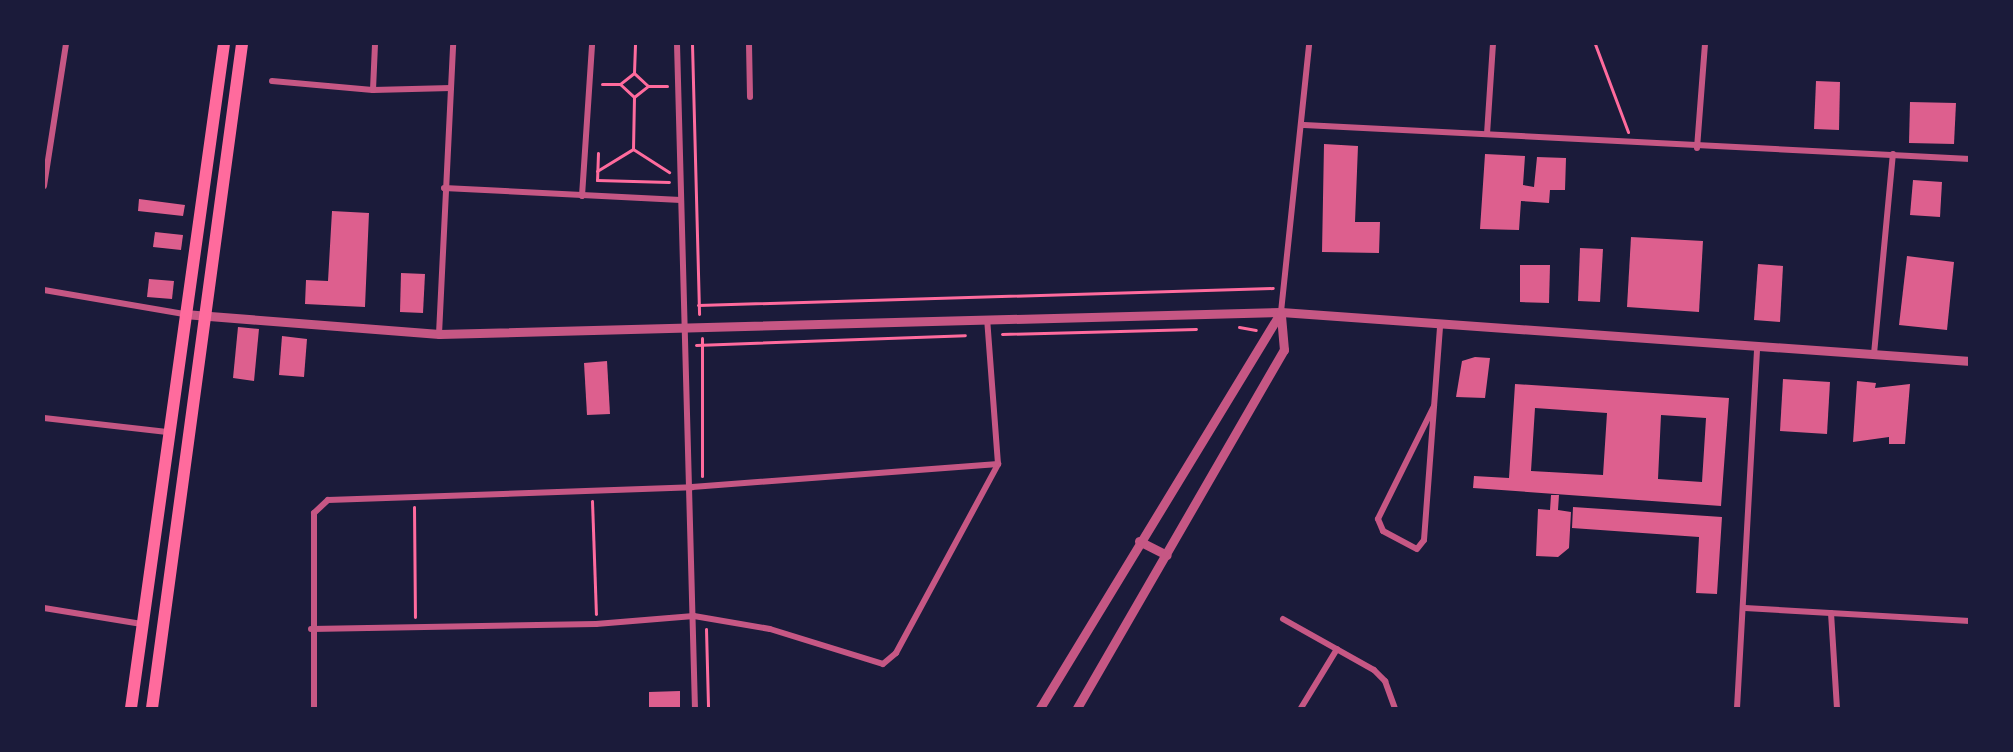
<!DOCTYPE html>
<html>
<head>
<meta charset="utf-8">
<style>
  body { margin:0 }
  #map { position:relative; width:2013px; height:752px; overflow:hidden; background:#1b1b3a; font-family:Arial,sans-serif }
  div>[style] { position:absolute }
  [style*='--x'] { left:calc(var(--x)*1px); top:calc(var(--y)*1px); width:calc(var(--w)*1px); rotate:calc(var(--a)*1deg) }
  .building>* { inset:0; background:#dd5f8e }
  .path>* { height:3px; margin:-1.5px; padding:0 1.5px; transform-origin:1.5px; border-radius:1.5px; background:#ff6b9d }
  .minor>* { height:6px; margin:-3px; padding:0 3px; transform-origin:3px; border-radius:3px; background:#c65784 }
  .tertiary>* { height:9px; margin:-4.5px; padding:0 4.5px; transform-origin:4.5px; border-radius:4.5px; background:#c65784 }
  .primary>* { height:12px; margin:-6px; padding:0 6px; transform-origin:6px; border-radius:6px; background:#ff6b9d }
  span { translate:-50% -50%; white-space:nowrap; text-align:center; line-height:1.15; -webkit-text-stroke:5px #1b1b3a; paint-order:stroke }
  .frame { position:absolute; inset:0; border:45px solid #1b1b3a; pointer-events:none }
</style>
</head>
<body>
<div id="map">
  <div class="building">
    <div style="clip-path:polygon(1816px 81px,1840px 82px,1839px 130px,1814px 129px)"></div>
    <div style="clip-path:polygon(1910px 102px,1956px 103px,1954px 144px,1909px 143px)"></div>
    <div style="clip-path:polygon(1324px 144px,1358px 146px,1355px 222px,1380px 222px,1379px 253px,1322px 252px)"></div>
    <div style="clip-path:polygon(1485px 154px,1525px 156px,1523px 185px,1534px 187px,1537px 157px,1566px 158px,1565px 190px,1550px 190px,1549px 203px,1521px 201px,1519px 230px,1480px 229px)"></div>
    <div style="clip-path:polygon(1913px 180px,1942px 182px,1940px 217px,1910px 215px)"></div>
    <div style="clip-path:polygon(139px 199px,185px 205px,183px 216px,138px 211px)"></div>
    <div style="clip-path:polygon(332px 211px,369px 213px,365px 307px,305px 304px,306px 280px,328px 281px)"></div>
    <div style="clip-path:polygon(155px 232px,183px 235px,181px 250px,153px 247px)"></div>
    <div style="clip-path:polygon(1631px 237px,1703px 241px,1699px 312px,1627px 307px)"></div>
    <div style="clip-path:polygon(1580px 248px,1603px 249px,1600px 302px,1578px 301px)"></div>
    <div style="clip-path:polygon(1907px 256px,1954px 262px,1947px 330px,1899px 325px)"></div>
    <div style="clip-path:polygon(1758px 264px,1783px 266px,1780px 322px,1754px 320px)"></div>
    <div style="clip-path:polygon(1520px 265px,1550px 265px,1549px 303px,1520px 302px)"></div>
    <div style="clip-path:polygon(401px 273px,425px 274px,423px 313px,400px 312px)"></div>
    <div style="clip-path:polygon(149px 279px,174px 281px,172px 299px,147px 297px)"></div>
    <div style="clip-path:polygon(238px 327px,259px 329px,254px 381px,233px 378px)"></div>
    <div style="clip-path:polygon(282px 336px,307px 339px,304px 377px,279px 375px)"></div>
    <div style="clip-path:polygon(1475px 357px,1490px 358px,1485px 398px,1456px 397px,1462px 361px)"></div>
    <div style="clip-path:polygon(607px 361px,610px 414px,587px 415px,584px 363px)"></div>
    <div style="clip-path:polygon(1783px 379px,1830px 382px,1827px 434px,1780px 431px)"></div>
    <div style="clip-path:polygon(1857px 381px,1876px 383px,1875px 388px,1910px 384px,1905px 444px,1889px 444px,1889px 437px,1853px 442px)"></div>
    <div style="clip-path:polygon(evenodd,1515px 384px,1729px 398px,1721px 506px,1473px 488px,1474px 476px,1509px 478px,1515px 384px,1535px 408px,1607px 413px,1603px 475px,1531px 471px,1535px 408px,1515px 384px,1661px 415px,1706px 418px,1702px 482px,1658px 479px,1661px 415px)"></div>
    <div style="clip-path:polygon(1551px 495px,1559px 495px,1558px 510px,1571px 512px,1569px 548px,1558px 557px,1536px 556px,1538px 509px,1550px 510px)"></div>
    <div style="clip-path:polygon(1573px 507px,1722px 517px,1717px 594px,1696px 593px,1699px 537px,1572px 528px)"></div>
    <div style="clip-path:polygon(680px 691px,680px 708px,649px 708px,649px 692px)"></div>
  </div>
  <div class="path">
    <div style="--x:692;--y:44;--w:270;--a:88.5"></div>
    <div style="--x:1595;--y:44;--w:94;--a:69.4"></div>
    <div style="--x:634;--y:73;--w:18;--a:142"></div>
    <div style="--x:620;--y:84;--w:19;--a:43"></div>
    <div style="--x:634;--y:97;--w:18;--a:-38"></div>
    <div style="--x:648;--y:86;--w:19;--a:-137"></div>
    <div style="--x:634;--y:73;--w:29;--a:-88"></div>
    <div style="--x:602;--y:84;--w:18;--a:0"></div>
    <div style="--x:648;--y:86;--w:19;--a:0"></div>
    <div style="--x:634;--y:97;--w:52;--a:91.1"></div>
    <div style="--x:633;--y:149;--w:43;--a:32.6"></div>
    <div style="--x:598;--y:153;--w:27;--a:92"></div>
    <div style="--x:597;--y:180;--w:72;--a:1.6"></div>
    <div style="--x:597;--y:171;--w:42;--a:-31.4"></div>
    <div style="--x:698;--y:305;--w:575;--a:-1.69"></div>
    <div style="--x:1239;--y:327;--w:17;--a:10"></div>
    <div style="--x:1002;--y:334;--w:194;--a:-1.5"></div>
    <div style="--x:702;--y:338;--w:138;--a:90"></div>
    <div style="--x:696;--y:345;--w:269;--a:-2.1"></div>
    <div style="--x:592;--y:501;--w:113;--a:88"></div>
    <div style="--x:414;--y:507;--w:110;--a:89.5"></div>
    <div style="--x:706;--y:629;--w:79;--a:88.5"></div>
  </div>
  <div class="minor">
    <div style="--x:677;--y:44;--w:664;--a:88.45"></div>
    <div style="--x:749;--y:44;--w:53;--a:88.9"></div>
    <div style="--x:272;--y:81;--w:101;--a:5.1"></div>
    <div style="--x:373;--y:90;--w:78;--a:-1.5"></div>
    <div style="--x:373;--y:90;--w:46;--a:-87.5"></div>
    <div style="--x:1304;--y:125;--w:667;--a:2.92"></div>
    <div style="--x:1487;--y:134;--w:90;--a:-86.2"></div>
    <div style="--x:1697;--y:148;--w:104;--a:-85.6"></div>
    <div style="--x:44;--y:186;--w:144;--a:-81.2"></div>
    <div style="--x:444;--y:188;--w:237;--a:2.9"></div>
    <div style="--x:582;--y:196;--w:152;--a:-86.2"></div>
    <div style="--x:44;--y:290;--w:142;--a:9.7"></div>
    <div style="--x:1281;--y:312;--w:269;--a:-84"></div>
    <div style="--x:439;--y:334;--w:290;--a:-87.2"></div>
    <div style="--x:1874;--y:354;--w:201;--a:-84.6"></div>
    <div style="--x:1434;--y:406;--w:126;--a:116.4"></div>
    <div style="--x:1378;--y:519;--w:13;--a:67"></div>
    <div style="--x:1383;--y:531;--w:38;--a:28"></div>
    <div style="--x:1417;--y:549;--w:11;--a:-52"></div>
    <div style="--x:1424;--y:540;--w:216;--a:-85.7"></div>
    <div style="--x:44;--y:418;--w:124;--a:6.5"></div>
    <div style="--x:44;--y:608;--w:99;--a:9.3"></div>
    <div style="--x:1745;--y:608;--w:225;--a:3.3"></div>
    <div style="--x:1831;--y:613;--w:95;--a:86.4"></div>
    <div style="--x:1283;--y:619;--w:104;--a:29.3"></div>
    <div style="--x:1374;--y:670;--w:16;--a:45"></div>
    <div style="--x:1385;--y:681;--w:29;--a:70"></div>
    <div style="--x:311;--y:629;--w:285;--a:-1"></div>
    <div style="--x:596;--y:624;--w:98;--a:-4.7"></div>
    <div style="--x:694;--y:616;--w:77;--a:9.7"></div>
    <div style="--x:770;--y:629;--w:118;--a:17.2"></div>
    <div style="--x:883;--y:664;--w:17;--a:-40"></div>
    <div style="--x:896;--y:653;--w:215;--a:-61.6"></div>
    <div style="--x:998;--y:464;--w:145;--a:-94.3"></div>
    <div style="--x:314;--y:708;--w:195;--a:-90"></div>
    <div style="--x:314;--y:513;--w:19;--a:-43"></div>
    <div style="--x:328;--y:500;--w:364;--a:-2"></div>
    <div style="--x:692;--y:487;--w:307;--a:-4.3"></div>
    <div style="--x:1301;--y:708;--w:69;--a:-58.6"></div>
    <div style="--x:1737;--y:708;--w:361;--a:-86.8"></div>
  </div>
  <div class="tertiary">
    <div style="--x:184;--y:314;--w:256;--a:4.5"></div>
    <div style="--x:439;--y:334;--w:842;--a:-1.5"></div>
    <div style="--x:1281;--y:312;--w:691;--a:4.07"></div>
    <div style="--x:1139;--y:541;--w:31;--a:27"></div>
    <div style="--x:1040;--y:708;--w:464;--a:-58.7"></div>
    <div style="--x:1077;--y:708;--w:414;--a:-60"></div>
    <div style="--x:1284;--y:350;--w:38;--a:-95"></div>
  </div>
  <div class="primary">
    <div style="--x:131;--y:708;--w:670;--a:-82.03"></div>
    <div style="--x:152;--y:708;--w:670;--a:-82.28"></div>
  </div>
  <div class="frame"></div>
</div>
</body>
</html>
